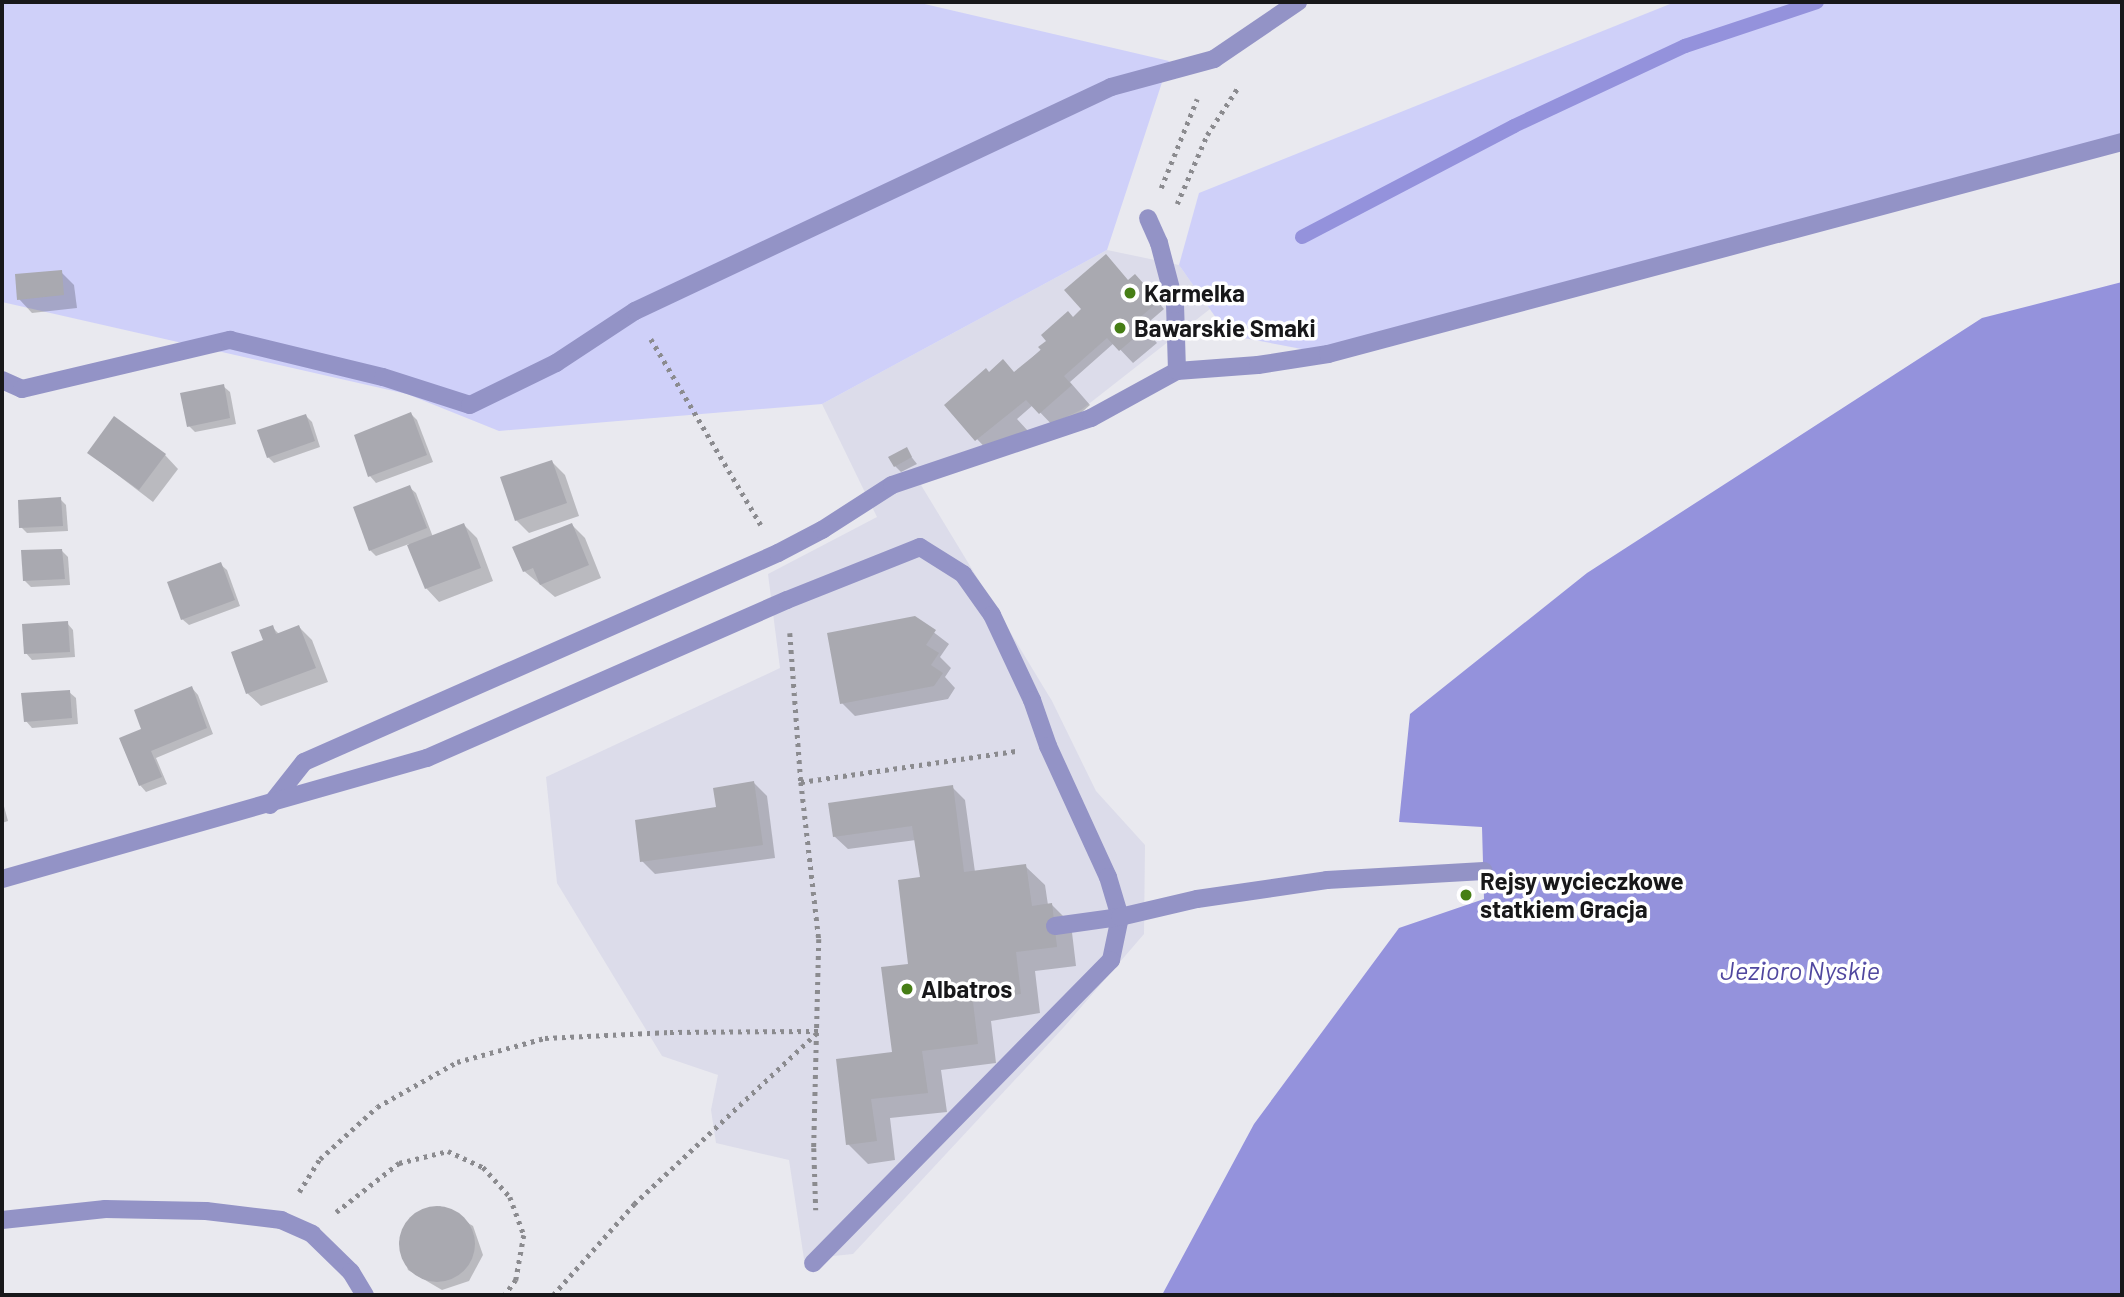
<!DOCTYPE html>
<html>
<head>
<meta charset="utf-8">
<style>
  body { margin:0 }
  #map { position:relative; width:2124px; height:1297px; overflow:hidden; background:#e9e9ef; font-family:Barlow,sans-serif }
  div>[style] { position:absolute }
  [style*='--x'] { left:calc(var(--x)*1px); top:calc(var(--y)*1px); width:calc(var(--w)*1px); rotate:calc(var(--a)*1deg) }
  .built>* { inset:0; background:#dcdcea }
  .green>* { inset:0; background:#cfd0f9 }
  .water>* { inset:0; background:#9492dc }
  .shadow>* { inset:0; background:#0003 }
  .stream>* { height:14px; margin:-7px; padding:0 7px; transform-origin:7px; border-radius:7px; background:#9492dc }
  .building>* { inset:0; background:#a9a9b0 }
  .round { border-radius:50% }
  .path>* { height:4.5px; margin-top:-2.25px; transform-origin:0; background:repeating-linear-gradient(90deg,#8b8b8f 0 3.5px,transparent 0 8.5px) }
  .minor>* { height:18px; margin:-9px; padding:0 9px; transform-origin:9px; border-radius:9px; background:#9393c6 }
  .dots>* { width:19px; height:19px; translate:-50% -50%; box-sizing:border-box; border:4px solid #fff; border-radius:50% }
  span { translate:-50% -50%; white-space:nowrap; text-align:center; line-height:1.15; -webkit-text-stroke:7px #fff; paint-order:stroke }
  .poi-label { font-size:24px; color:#18181a; font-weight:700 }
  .left { translate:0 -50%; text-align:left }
  .water-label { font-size:26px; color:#50479f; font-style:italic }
  .frame { position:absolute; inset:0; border:4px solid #18181a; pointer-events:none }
</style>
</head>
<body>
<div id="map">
  <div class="built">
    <div style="clip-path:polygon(1107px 250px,1179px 265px,1210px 309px,1081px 410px,921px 485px,1052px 701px,1096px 791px,1145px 845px,1144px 934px,1064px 1027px,853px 1254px,804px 1259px,789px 1160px,716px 1143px,711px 1110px,718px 1075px,662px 1056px,557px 883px,546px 777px,780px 668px,768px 574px,877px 517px,822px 404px)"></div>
  </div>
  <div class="green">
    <div style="clip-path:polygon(2px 2px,916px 2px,1169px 61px,1107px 250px,822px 404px,499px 431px,407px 394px,2px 302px)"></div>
    <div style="clip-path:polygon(1675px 2px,2122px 2px,2122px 142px,1328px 354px,1228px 335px,1179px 265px,1199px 193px)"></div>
  </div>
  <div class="water">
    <div style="clip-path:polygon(2122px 282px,2122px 1295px,1162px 1295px,1254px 1124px,1399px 928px,1484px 899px,1482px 827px,1399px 822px,1410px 714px,1587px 573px,1982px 318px)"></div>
  </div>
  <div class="shadow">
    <div style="clip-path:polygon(61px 272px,74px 285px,77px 308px,32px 313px,19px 299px)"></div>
    <div style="clip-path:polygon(1129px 282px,1141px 282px,1164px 309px,1143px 327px,1157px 343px,1133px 363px,1114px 343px,1070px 382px,1090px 405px,1059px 432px,1033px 405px,1017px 419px,1028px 431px,996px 459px,977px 439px,989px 374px,1015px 374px,1073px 319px)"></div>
    <div style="clip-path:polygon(223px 386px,230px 392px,236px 424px,195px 432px,189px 426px)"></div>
    <div style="clip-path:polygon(411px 414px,417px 420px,433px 462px,376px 483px,370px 476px,356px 436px)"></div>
    <div style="clip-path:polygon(306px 416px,312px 422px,320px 447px,274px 463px,268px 457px)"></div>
    <div style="clip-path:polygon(906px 450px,917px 464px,901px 472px,895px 466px)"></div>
    <div style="clip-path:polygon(89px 453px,165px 455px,178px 469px,153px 502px)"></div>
    <div style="clip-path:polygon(552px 462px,565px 475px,579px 516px,529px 533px,516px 520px)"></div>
    <div style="clip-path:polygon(409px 487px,416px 493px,433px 537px,464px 525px,477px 538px,493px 581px,439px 602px,426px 588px,409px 544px,376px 556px,370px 550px)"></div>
    <div style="clip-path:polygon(60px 499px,66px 505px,68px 531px,27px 533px,21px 527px)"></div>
    <div style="clip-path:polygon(572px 525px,585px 538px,601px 578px,555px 597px,524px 571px)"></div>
    <div style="clip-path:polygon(62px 551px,68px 557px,70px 585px,31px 587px,24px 580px)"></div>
    <div style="clip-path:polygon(220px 564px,227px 570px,240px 606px,189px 625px,182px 619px)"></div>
    <div style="clip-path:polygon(915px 618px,949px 644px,940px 657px,951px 668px,945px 677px,955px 688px,948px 699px,855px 716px,842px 703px)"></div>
    <div style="clip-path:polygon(67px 623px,73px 630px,75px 657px,32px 660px,26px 653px)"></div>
    <div style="clip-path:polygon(272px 627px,280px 635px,299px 627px,312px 640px,328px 682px,261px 706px,247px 693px)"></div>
    <div style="clip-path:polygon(192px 688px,198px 695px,213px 734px,156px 758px,167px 784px,146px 792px,140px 785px,144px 730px)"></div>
    <div style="clip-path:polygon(69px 692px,76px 698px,78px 724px,32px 728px,26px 721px)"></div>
    <div style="clip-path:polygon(754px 783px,767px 796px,775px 858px,655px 874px,642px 861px)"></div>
    <div style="clip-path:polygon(952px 787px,965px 800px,975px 872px,1025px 866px,1045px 885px,1048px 905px,1052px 905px,1071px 924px,1076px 966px,1035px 971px,1040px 1013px,991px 1021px,996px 1063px,941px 1070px,947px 1112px,890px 1118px,895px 1160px,868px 1164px,848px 1144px,894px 1053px,924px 878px,916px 840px,848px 849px,834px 836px)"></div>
    <div style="clip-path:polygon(2px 799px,8px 821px,2px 823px)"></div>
    <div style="clip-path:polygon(440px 1206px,473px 1226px,483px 1255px,469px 1281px,442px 1290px,408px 1270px,399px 1242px,412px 1216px)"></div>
  </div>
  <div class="stream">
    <div style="--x:1302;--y:237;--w:239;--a:-27.6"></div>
    <div style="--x:1514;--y:126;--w:189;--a:-25.1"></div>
    <div style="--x:1685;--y:46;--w:139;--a:-18.4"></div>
  </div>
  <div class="building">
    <div style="clip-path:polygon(1106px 254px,1128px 280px,1135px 274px,1159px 301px,1137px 320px,1145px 329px,1119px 351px,1107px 338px,1064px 376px,1072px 385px,1039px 414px,1026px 400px,975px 441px,944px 405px,986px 368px,989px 372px,1003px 359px,1014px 372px,1041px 350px,1038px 347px,1046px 341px,1041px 335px,1068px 311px,1073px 317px,1081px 309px,1064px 290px)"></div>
    <div style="clip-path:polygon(62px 270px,64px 295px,17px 300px,15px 274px)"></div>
    <div style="clip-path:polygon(224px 384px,230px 418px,187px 427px,180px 393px)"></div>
    <div style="clip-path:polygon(411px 412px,427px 455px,368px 477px,354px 435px)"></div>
    <div style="clip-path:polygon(306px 414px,315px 441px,267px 458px,257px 430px)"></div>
    <div style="clip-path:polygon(114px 416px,166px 454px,139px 490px,87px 453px)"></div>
    <div style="clip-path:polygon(907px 447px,912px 457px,894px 467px,888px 457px)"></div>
    <div style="clip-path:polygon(552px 460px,567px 503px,515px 521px,500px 477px)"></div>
    <div style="clip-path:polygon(410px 485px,427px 528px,369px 551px,353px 507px)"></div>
    <div style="clip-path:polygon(61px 497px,63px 526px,19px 528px,18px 500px)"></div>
    <div style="clip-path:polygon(464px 523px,481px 568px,425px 589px,407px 545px)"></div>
    <div style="clip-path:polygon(572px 523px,589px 565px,540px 585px,533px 568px,523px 572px,512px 547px)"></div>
    <div style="clip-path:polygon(62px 549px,65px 579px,23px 581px,21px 550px)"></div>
    <div style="clip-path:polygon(221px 562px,235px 600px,181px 620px,167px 582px)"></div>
    <div style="clip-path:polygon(915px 616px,936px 630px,926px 645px,939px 653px,931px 665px,943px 673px,934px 686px,840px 704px,827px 633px)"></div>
    <div style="clip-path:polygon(68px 621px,70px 652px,24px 654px,22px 624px)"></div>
    <div style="clip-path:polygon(273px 625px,276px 634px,299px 625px,316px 668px,246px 694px,231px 652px,263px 640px,259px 630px)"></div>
    <div style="clip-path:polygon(192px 686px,207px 728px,151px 751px,162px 777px,139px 786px,119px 738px,141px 729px,134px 710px)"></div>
    <div style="clip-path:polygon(70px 690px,72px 718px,24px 722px,21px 693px)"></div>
    <div style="clip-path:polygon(754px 781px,763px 845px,640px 862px,635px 820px,716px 807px,713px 788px)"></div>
    <div style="clip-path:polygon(953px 785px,964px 872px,1026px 864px,1032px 906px,1052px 903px,1057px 947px,1016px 952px,1021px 994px,973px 1002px,978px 1044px,922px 1051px,928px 1093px,871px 1099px,877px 1141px,846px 1145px,836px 1059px,892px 1052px,881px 967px,908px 964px,898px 880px,920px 877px,912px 826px,833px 837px,828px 803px)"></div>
    <div class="round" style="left:399px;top:1206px;width:76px;height:76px"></div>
  </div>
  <div class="path">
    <div style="--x:1161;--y:188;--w:96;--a:-68"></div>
    <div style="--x:1177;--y:204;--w:75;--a:-66.5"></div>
    <div style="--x:1207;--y:135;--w:59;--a:-56.9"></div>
    <div style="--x:651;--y:339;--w:216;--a:59.4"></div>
    <div style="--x:790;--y:633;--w:149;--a:85.8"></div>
    <div style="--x:801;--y:782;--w:158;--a:83.5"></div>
    <div style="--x:819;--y:939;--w:209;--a:91.4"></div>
    <div style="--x:814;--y:1148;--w:62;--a:88.2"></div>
    <div style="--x:801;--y:782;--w:217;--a:-8.2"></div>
    <div style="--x:299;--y:1192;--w:39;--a:-58"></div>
    <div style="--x:320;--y:1159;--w:77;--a:-42.4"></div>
    <div style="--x:377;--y:1107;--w:92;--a:-29.4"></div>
    <div style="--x:457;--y:1062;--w:91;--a:-15.3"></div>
    <div style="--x:545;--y:1038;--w:125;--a:-2.7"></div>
    <div style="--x:670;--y:1032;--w:149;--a:-0.4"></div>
    <div style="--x:336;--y:1212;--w:80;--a:-37.9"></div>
    <div style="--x:399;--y:1163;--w:50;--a:-13.8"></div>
    <div style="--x:448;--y:1151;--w:38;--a:25"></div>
    <div style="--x:483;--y:1167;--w:40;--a:48"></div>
    <div style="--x:510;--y:1197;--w:40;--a:69.8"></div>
    <div style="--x:524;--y:1235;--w:46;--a:100.1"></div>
    <div style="--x:516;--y:1280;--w:19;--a:126"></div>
    <div style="--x:553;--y:1295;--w:122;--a:-48.3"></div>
    <div style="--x:634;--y:1204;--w:252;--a:-43.1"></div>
    <div style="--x:1334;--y:1295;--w:2;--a:-63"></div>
  </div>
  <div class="minor">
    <div style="--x:1177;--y:371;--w:81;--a:-4.2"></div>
    <div style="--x:1258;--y:365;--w:71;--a:-8.9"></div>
    <div style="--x:1328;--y:354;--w:822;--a:-14.95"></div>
    <div style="--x:2;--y:380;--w:22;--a:24"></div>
    <div style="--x:22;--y:389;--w:214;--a:-13.3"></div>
    <div style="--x:230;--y:340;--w:157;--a:13.6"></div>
    <div style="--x:383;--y:377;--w:91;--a:17.8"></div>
    <div style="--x:470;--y:405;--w:96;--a:-26"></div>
    <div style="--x:556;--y:363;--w:95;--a:-33.4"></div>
    <div style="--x:635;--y:311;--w:526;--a:-25.2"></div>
    <div style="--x:1111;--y:87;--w:107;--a:-15.2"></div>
    <div style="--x:1214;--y:59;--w:102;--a:-34.2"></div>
    <div style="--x:270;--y:805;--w:55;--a:-51.7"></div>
    <div style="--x:304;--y:762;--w:518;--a:-23.79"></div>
    <div style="--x:778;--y:553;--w:50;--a:-27.6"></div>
    <div style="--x:822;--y:530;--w:83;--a:-32.7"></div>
    <div style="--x:892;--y:485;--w:210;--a:-18.6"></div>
    <div style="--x:1091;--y:418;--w:98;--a:-28.7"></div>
    <div style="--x:1177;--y:371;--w:67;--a:-91.7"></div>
    <div style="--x:1175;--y:304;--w:63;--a:-104.7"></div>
    <div style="--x:1159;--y:243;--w:27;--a:-114"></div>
    <div style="--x:2;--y:879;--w:442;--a:-15.9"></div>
    <div style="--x:427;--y:758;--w:393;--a:-23.7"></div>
    <div style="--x:787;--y:600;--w:143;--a:-21.7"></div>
    <div style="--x:920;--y:547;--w:51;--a:32.1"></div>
    <div style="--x:963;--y:574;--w:50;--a:54.7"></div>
    <div style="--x:992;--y:615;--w:94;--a:64.8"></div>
    <div style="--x:1032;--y:700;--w:49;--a:70.8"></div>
    <div style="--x:1048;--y:746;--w:144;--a:65.4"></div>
    <div style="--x:1108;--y:877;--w:42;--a:73.3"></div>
    <div style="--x:1120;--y:917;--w:44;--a:101.8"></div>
    <div style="--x:1111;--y:960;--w:425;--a:134.5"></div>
    <div style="--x:1055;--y:926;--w:66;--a:-7.9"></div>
    <div style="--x:1120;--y:917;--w:79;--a:-13.2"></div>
    <div style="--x:1197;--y:899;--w:131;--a:-8.3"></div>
    <div style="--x:1327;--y:880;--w:157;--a:-3.3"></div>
    <div style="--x:2;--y:1220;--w:104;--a:-6.1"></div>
    <div style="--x:105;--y:1209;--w:101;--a:1.1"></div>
    <div style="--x:206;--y:1211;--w:76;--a:6.8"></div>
    <div style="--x:281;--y:1220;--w:34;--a:24"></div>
    <div style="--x:312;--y:1234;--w:54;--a:44.3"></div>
    <div style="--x:351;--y:1272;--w:27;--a:59"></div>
  </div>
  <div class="dots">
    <div style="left:1130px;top:293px;background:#467e15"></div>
    <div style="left:1120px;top:328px;background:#467e15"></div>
    <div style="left:1466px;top:895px;background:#467e15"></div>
    <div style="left:907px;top:989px;background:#467e15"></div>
  </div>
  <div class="poi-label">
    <span class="left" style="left:1144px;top:293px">Karmelka</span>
    <span class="left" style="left:1134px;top:328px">Bawarskie Smaki</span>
    <span class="left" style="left:1480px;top:895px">Rejsy wycieczkowe<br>statkiem Gracja</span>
    <span class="left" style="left:921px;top:989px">Albatros</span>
  </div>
  <div class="water-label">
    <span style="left:1800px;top:970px">Jezioro Nyskie</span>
  </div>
  <div class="frame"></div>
</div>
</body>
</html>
